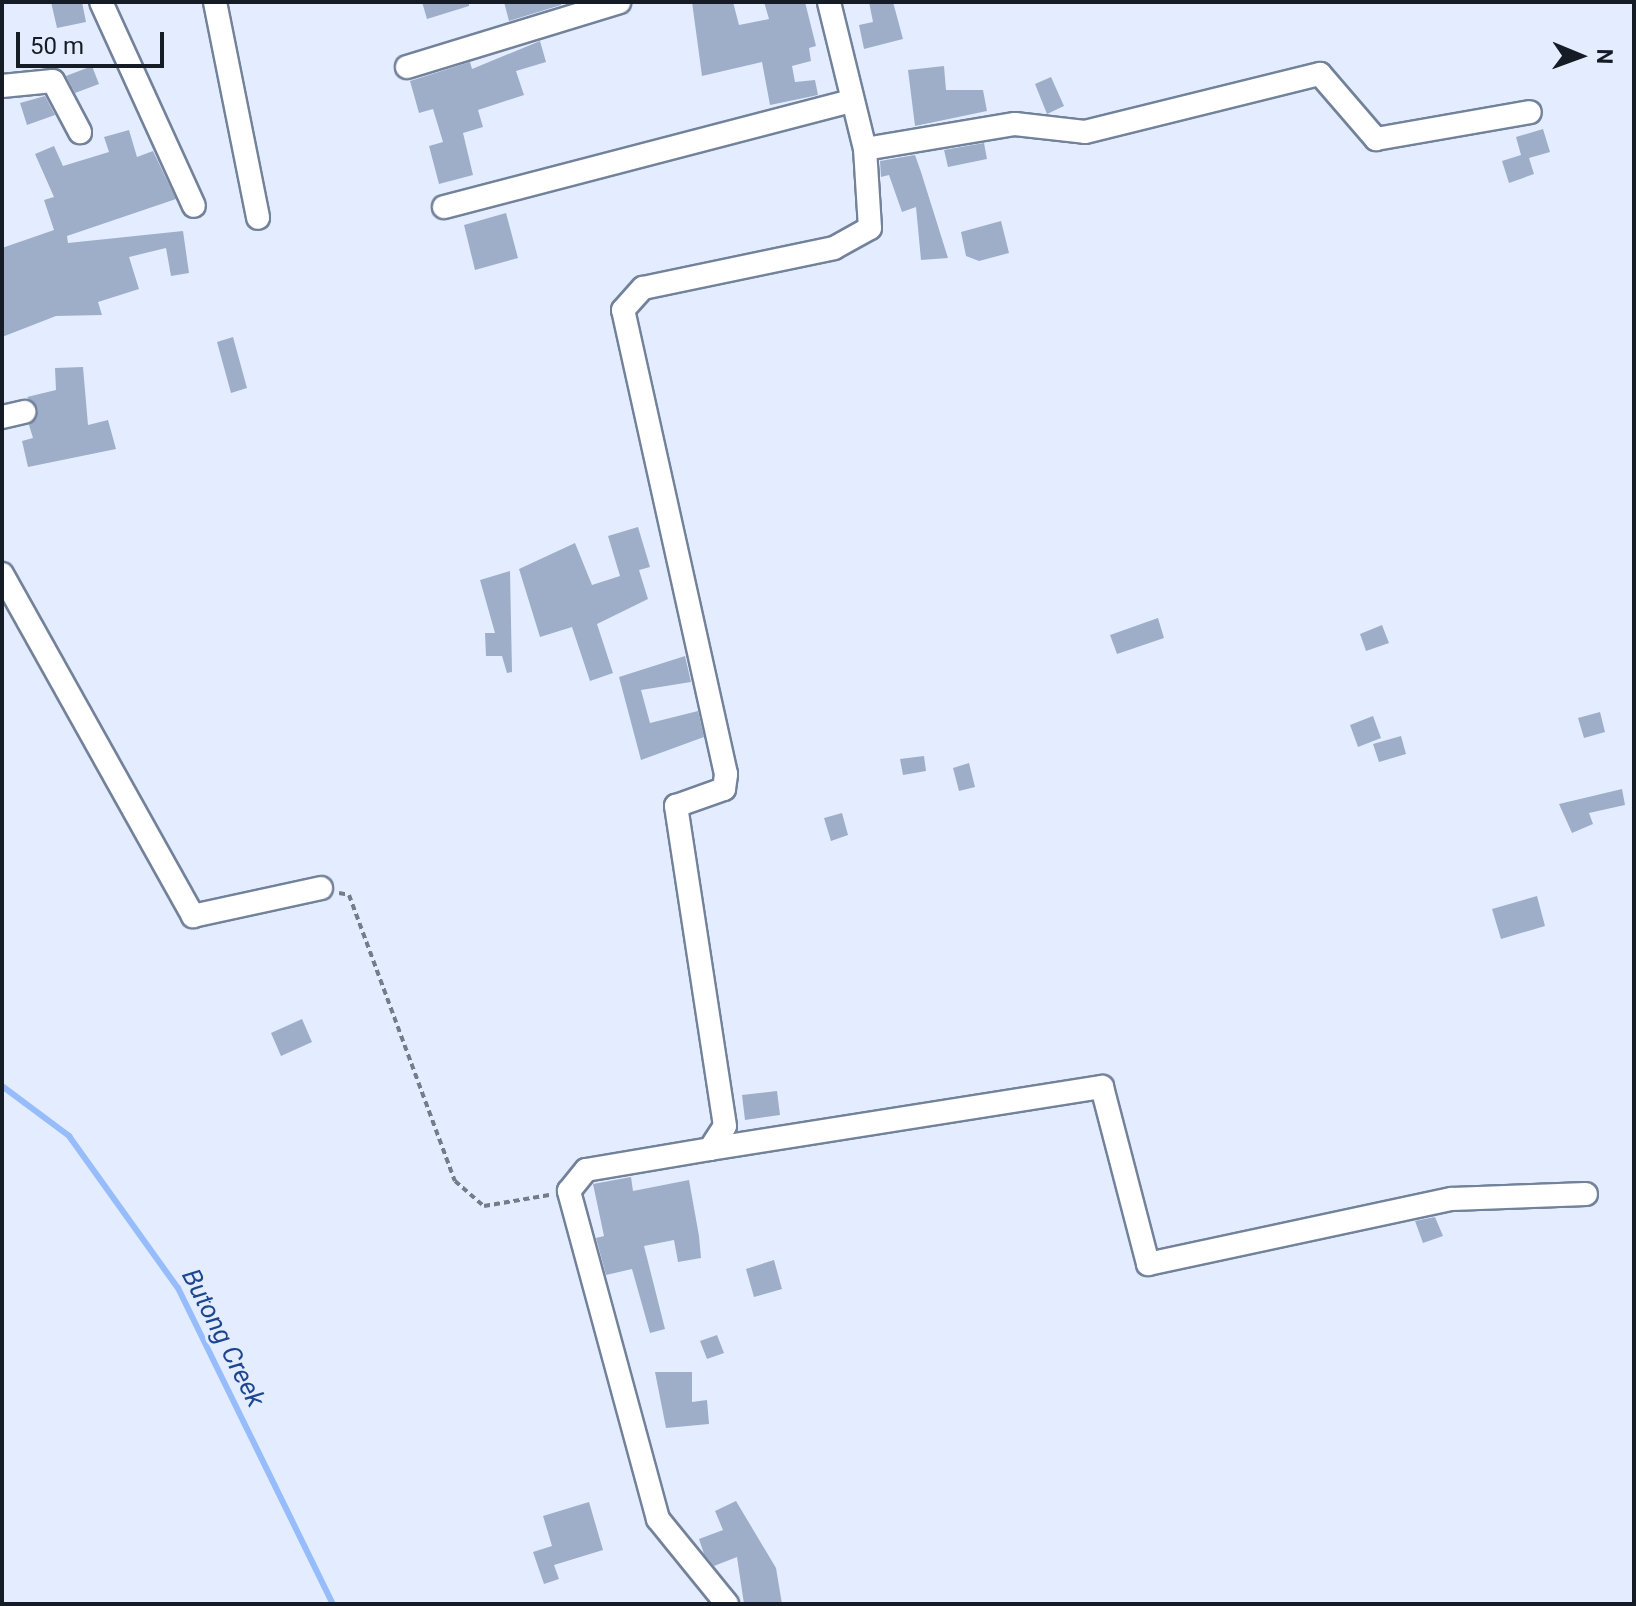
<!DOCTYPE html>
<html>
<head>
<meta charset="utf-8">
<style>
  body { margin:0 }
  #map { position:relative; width:1636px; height:1606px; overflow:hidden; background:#e3edff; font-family:Roboto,sans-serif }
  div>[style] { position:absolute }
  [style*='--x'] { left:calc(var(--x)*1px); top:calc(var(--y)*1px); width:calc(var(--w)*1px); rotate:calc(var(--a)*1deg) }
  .stream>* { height:6px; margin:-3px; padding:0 3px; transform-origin:3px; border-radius:3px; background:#97bcfc }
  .building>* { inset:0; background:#9eaec9 }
  .path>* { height:4px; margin-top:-2px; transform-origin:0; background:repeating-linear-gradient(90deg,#747c8a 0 6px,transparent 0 10px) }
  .roads { filter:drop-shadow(2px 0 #73829b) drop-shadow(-2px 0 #73829b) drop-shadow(0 2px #73829b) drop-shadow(0 -2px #73829b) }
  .minor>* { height:22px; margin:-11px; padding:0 11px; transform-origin:11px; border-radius:11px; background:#fff }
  span { translate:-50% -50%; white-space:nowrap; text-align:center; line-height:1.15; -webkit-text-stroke:6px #e3edff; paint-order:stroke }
  .water-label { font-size:26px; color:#1e468f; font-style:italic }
  .frame { position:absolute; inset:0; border:4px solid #161c26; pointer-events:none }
  .north { position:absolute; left:1540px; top:16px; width:80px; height:80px; -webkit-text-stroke:6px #e3edff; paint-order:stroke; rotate:91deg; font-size:22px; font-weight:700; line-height:32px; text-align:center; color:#161c26 }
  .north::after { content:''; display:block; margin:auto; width:28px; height:36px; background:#161c26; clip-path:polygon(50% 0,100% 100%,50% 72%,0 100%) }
  .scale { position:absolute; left:16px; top:32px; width:148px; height:36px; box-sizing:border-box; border:4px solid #161c26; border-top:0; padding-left:10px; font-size:24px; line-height:28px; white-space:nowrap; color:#161c26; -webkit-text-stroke:6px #e3edff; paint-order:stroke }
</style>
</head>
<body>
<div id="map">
  <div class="stream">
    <div style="--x:2;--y:1086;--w:84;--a:36.7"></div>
    <div style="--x:69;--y:1136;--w:187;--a:54.4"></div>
    <div style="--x:178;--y:1288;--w:352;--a:63.9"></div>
  </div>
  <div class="building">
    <div style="clip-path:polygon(51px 2px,82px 2px,86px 22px,57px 28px)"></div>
    <div style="clip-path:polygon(422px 2px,469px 2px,469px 6px,427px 19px)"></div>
    <div style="clip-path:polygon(504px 2px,561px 2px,561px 5px,509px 21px)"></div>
    <div style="clip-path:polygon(692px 2px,733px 2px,739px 25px,769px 19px,764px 2px,805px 2px,816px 46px,809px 48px,811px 61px,792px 66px,795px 82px,815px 80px,818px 95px,770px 105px,762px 62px,702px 76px)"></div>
    <div style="clip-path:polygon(869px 2px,893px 2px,903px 39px,864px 49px,859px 25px,873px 22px)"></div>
    <div style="clip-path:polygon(540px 41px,546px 62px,516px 71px,524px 95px,478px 110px,483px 127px,463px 133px,473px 175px,439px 184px,429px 146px,443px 142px,433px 109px,419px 113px,410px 81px,470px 62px,472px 69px)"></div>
    <div style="clip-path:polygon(92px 66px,99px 84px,75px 93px,66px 76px)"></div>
    <div style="clip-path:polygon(944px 66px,946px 90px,983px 90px,987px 111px,915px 126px,908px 70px)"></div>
    <div style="clip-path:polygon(1051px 77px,1064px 106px,1047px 114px,1035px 84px)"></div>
    <div style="clip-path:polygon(45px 96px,55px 115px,27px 125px,20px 103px)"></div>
    <div style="clip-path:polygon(1543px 129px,1550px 152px,1529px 158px,1534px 174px,1509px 183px,1502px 161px,1521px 155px,1516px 137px)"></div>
    <div style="clip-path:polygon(129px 130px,137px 157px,153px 151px,176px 199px,67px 236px,68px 243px,183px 231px,189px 273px,171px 276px,166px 248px,129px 257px,139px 289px,98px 302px,102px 315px,56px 316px,2px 337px,2px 248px,54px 230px,44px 200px,54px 197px,35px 154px,54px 146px,63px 166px,109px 152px,104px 137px)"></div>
    <div style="clip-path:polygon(984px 143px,987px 159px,948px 167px,944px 150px)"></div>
    <div style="clip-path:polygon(915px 155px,921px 172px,948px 258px,921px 260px,916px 207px,902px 212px,889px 175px,881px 177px,880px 161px)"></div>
    <div style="clip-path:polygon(506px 213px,518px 258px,475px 270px,464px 225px)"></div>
    <div style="clip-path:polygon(1001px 221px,1009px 253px,979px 261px,966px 256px,961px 232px)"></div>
    <div style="clip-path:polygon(233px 337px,247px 388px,231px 393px,217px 342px)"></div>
    <div style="clip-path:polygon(83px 367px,88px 425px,108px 420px,116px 449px,28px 467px,22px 441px,33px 438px,29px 425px,38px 410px,27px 397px,56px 390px,55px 368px)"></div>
    <div style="clip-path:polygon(638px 527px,650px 567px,639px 570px,648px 599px,597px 624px,613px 673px,590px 681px,572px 627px,540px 637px,519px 569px,575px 543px,592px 585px,620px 576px,608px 536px)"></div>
    <div style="clip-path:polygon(510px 571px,512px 672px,507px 673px,502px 656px,486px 656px,485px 633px,495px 633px,480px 580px)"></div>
    <div style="clip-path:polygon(1158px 618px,1164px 638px,1117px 654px,1110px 635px)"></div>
    <div style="clip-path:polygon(1382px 625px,1389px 643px,1366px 651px,1360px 634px)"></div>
    <div style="clip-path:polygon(685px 656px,691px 682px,641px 690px,650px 723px,698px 711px,704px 737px,641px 760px,619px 677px)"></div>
    <div style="clip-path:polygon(1600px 712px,1605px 732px,1584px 738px,1578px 718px)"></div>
    <div style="clip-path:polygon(1373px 716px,1381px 738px,1358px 747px,1350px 725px)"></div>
    <div style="clip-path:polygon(1401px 736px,1406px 754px,1379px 762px,1373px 744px)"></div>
    <div style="clip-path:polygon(924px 756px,926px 771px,903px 775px,900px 759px)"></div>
    <div style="clip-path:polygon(969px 763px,975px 787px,959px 791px,953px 768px)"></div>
    <div style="clip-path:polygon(1622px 789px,1625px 805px,1589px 813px,1593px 824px,1572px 833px,1559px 804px)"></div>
    <div style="clip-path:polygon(842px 813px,848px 835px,831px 841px,824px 818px)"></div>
    <div style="clip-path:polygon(1537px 896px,1545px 926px,1501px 939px,1492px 909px)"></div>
    <div style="clip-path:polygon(302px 1019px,312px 1042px,281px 1056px,271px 1033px)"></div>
    <div style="clip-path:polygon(777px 1091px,780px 1115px,745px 1120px,742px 1095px)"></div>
    <div style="clip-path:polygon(631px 1177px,633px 1191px,689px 1180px,699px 1236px,701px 1258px,678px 1262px,674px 1240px,644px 1246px,665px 1329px,650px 1333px,632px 1269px,606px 1275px,596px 1238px,604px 1236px,593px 1184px)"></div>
    <div style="clip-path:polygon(1435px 1217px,1443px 1236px,1423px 1243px,1415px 1221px)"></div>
    <div style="clip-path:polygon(774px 1260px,782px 1289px,754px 1297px,746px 1269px)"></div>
    <div style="clip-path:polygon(717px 1335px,724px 1353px,707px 1359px,700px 1341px)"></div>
    <div style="clip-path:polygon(655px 1372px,692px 1372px,692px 1402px,707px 1400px,709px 1424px,666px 1428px)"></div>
    <div style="clip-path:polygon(736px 1501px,776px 1568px,782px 1604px,744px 1604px,737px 1557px,714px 1566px,704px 1554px,699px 1539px,723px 1530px,715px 1511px)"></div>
    <div style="clip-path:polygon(589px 1502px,603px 1550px,554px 1565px,559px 1579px,544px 1584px,533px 1552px,552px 1546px,543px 1516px)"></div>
  </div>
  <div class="path">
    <div style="--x:339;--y:893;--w:10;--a:11"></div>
    <div style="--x:349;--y:895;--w:305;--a:69.7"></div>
    <div style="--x:455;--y:1181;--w:38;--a:41"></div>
    <div style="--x:484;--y:1206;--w:66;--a:-9.6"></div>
  </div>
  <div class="roads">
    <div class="minor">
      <div style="--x:101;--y:2;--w:224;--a:65.5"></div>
      <div style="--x:215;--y:2;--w:220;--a:78.7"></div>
      <div style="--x:407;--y:67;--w:222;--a:-17"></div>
      <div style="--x:2;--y:86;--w:51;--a:-5.6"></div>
      <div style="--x:53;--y:81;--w:58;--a:62.1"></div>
      <div style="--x:865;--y:149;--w:152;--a:-9.5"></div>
      <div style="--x:1015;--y:124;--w:70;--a:6.5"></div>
      <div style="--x:1085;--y:132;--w:242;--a:-13.9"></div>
      <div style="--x:1320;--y:74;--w:86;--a:49.3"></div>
      <div style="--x:1376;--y:139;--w:156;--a:-9.9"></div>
      <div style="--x:444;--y:207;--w:422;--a:-14.6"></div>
      <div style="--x:2;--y:417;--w:23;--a:-13"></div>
      <div style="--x:2;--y:574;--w:392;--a:60.8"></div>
      <div style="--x:193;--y:916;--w:131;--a:-12.3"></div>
      <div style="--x:710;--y:1149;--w:397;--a:-9"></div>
      <div style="--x:1102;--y:1087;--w:183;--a:75.4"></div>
      <div style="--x:1148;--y:1264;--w:311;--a:-12.1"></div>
      <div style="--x:1452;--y:1199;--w:134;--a:-2.1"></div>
      <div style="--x:727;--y:1604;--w:109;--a:-129.1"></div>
      <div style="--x:658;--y:1519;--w:340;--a:-105.2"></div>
      <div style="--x:569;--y:1191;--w:27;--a:-51"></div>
      <div style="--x:586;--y:1170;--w:126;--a:-9.6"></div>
      <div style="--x:710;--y:1149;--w:27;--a:-57"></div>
      <div style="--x:725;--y:1126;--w:324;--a:-98.7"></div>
      <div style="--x:676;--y:806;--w:51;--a:-19.5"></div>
      <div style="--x:724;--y:789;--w:15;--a:-82"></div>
      <div style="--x:726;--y:774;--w:475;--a:-102.5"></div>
      <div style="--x:623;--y:310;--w:30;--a:-48"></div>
      <div style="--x:643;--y:288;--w:195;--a:-11.8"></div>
      <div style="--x:834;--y:248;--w:41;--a:-29.1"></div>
      <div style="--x:870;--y:228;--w:79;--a:-93.6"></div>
      <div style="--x:865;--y:149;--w:151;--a:-103.8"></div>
    </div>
  </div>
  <div class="water-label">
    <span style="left:223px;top:1338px;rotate:63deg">Butong Creek</span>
  </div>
  <div class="frame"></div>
  <div class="north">N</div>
  <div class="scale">50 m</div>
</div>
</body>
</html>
